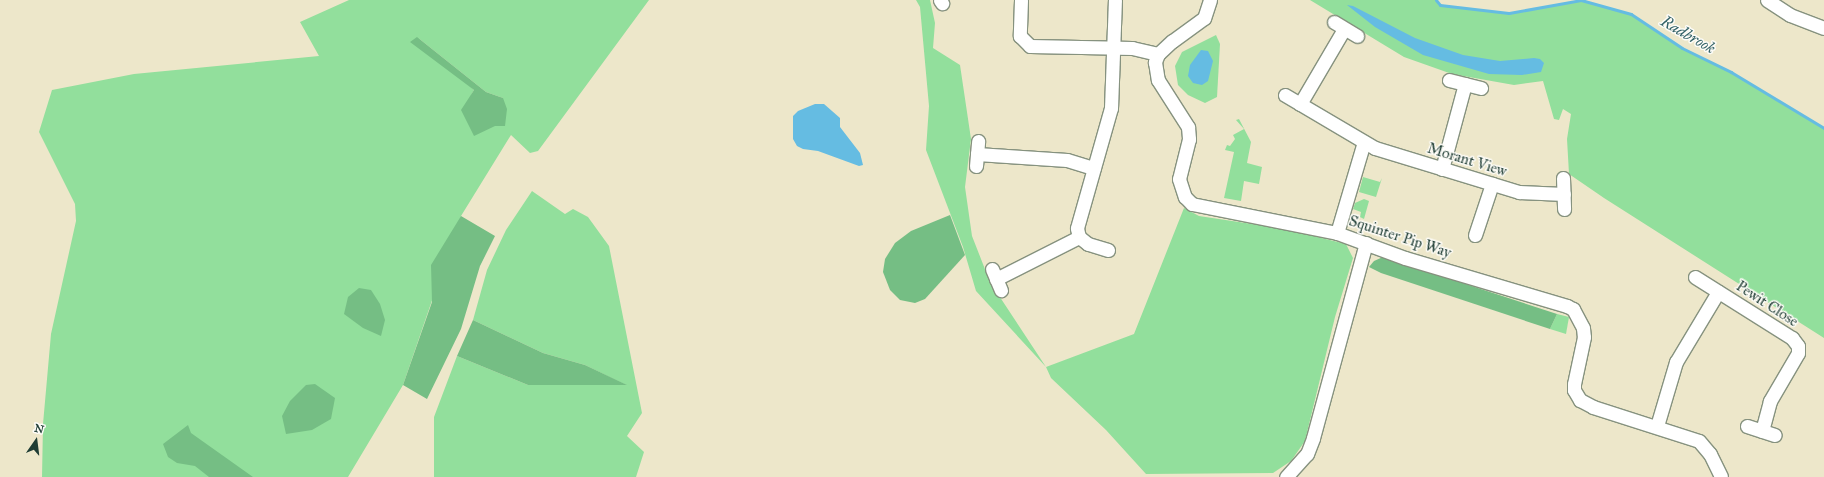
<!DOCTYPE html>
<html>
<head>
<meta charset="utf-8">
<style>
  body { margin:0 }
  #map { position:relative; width:1824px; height:477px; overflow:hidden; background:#ede7ca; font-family:"IM FELL Great Primer",serif }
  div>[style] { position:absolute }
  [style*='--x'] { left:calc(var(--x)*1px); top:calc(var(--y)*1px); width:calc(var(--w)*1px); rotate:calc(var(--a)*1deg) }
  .green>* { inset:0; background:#92df9c }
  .forest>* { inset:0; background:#75be84 }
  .water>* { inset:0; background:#65bce2 }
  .stream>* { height:3px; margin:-1.5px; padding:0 1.5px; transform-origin:1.5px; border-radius:1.5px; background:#65bce2 }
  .roads { filter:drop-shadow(1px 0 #86927f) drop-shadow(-1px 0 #86927f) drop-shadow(0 1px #86927f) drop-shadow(0 -1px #86927f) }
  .minor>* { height:13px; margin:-6.5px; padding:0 6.5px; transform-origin:6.5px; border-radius:6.5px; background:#fff }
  span { translate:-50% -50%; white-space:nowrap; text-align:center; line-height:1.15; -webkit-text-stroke:3px #fdfcf7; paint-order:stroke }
  .street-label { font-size:15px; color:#1f3d34 }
  .water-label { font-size:16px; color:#346368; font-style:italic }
  .north { position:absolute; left:16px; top:421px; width:40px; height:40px; -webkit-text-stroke:3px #fdfcf7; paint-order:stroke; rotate:14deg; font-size:11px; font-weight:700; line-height:16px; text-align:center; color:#1f3d34 }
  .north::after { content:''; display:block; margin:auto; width:14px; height:18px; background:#1f3d34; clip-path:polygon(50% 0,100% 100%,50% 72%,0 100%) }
</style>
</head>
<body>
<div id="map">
  <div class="green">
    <div style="clip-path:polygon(evenodd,349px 0,649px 0,538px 151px,530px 153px,511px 135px,461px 216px,403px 385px,348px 477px,42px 477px,43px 424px,51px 334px,76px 221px,75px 204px,39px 132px,52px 90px,134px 74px,319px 56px,300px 22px,349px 0,417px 37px,486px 92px,503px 98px,471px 95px,474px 90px,417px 37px)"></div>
    <div style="clip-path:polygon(916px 0,930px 0,935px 23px,933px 48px,960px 65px,971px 139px,965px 187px,972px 236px,990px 282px,1046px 367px,1134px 334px,1184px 208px,1199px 216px,1285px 229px,1346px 244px,1353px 258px,1335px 317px,1305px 441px,1291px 461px,1273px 473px,1146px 474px,1106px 430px,1051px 378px,1046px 367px,976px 291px,963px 247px,926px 150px,929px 106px,920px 7px)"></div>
    <div style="clip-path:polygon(1310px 0,1436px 0,1440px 5px,1509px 13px,1581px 0,1631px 14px,1682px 48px,1731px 72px,1824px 128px,1824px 338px,1604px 198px,1569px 174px,1567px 139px,1571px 114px,1563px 109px,1559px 120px,1554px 119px,1543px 81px,1514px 85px,1452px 74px,1404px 57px)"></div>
    <div style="clip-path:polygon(1216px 35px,1220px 44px,1217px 97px,1205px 103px,1188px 95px,1178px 85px,1175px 66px,1182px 52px)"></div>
    <div style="clip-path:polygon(1239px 119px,1251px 142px,1247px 163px,1262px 167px,1259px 184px,1244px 181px,1241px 201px,1224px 198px,1234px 152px,1225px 150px,1227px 145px,1230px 146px,1235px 139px,1233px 135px,1244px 129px,1236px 120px)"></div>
    <div style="clip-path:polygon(1363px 177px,1380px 182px,1382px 178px,1376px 197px,1359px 192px)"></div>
    <div style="clip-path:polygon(532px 191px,565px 214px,573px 209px,588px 217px,609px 246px,642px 413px,627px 436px,644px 452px,636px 477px,434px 477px,434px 417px,457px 356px,528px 385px,626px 385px,585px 365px,543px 353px,473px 320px,487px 270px,506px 230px)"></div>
    <div style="clip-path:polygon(1364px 199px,1369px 201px,1364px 219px,1360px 217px,1361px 212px,1353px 209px,1355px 203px)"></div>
    <div style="clip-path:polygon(1557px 314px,1569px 317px,1566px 334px,1550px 329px)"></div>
  </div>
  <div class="forest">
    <div style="clip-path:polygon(417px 37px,486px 92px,503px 98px,507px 109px,505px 126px,495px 126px,474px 136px,461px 110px,474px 90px,410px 42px)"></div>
    <div style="clip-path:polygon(950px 215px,965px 255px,925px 299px,915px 303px,900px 300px,890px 290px,883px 272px,885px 259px,895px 243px,911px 231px)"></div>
    <div style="clip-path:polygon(461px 216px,495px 236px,480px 266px,461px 329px,427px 399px,403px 385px,432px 302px,431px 265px)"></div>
    <div style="clip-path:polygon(1383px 257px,1557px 314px,1550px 329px,1381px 273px,1369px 267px,1374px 261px)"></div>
    <div style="clip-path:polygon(359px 288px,371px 290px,380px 304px,385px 320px,381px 336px,363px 328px,344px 314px,348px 297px)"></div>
    <div style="clip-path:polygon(473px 320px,543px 353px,585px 365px,627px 385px,528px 385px,457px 356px)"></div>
    <div style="clip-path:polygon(315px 384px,335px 398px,331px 419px,312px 430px,286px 434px,282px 416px,290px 401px,306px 385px)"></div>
    <div style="clip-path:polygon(188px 425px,191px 433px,253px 477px,209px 477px,195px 466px,177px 463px,168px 457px,163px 444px)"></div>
  </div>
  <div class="water">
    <div style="clip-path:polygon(1347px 5px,1353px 6px,1415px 38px,1463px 55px,1500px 61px,1534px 58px,1540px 59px,1544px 63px,1541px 72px,1522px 75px,1489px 74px,1423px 55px,1375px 27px)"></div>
    <div style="clip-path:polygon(1201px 50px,1208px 51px,1213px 61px,1208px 81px,1202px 85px,1193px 83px,1188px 76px,1190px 65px)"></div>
    <div style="clip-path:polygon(815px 104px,824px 104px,840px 118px,840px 127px,860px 153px,863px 165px,859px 166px,818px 151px,803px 149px,797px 146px,793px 139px,793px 116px,798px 111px)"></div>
  </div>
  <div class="stream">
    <div style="--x:1436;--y:0;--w:6;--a:51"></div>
    <div style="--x:1440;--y:5;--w:69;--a:6.6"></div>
    <div style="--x:1509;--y:13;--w:73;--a:-10.2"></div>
    <div style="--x:1581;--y:0;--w:52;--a:15.6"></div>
    <div style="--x:1631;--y:14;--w:61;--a:33.7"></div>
    <div style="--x:1682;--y:48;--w:55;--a:26.1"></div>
    <div style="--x:1731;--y:72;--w:109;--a:31.1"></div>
  </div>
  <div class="roads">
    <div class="minor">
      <div style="--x:940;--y:0;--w:4;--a:56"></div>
      <div style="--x:1021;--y:0;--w:36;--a:92"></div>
      <div style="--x:1020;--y:36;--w:14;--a:45"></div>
      <div style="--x:1030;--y:46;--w:102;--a:1.1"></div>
      <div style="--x:1132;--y:48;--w:27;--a:13"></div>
      <div style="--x:1210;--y:0;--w:19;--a:108"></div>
      <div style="--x:1204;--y:18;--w:39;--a:144"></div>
      <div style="--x:1172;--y:41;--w:19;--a:137"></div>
      <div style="--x:1158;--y:54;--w:9;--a:111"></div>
      <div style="--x:1155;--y:62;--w:18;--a:81"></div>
      <div style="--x:1158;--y:80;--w:56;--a:57.4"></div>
      <div style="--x:1188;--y:127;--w:12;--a:85"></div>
      <div style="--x:1189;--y:139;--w:41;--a:104"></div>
      <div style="--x:1179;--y:179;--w:19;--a:72"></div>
      <div style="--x:1185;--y:197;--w:10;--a:45"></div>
      <div style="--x:1192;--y:204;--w:148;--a:11.3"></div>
      <div style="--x:1337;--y:233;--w:72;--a:20.2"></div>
      <div style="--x:1405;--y:258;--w:169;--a:16.5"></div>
      <div style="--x:1567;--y:306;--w:7;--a:27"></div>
      <div style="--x:1573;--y:309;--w:21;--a:62"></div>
      <div style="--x:1583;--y:328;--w:9;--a:84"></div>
      <div style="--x:1584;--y:337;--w:48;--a:102"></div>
      <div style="--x:1574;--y:384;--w:6;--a:90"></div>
      <div style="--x:1574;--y:390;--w:12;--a:59"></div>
      <div style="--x:1580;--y:400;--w:15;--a:28"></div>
      <div style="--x:1593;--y:407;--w:111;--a:17.8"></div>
      <div style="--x:1699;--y:441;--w:17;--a:50"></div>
      <div style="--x:1710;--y:454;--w:25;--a:64"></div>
      <div style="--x:1767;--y:0;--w:27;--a:33"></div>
      <div style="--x:1790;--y:15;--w:36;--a:21"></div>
      <div style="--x:1334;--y:22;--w:27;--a:31"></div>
      <div style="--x:1449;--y:80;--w:33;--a:14"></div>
      <div style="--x:1285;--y:95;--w:104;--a:30.5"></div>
      <div style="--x:1375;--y:148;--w:151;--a:17"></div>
      <div style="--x:1519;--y:192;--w:45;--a:2.5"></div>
      <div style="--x:1300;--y:104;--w:87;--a:-59.6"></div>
      <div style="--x:977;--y:154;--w:90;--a:3.8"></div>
      <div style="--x:1067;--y:160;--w:28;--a:17"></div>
      <div style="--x:976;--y:166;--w:25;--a:-85"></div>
      <div style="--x:1442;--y:169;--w:88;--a:-74.9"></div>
      <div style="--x:1563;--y:178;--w:31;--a:88"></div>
      <div style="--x:1337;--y:233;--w:95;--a:-73.5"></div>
      <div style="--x:1475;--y:235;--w:54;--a:-71.6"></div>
      <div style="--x:1108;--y:250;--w:21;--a:-163"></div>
      <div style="--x:1088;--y:244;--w:11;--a:-142"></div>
      <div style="--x:1079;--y:237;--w:9;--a:-103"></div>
      <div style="--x:1077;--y:228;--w:125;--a:-74.2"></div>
      <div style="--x:1111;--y:108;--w:108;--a:-87.9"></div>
      <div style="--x:992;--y:269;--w:23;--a:67"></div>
      <div style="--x:1695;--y:277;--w:115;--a:32.2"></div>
      <div style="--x:1792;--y:338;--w:10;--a:53"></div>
      <div style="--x:1798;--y:346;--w:7;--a:90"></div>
      <div style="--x:1798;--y:353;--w:56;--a:120.3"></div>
      <div style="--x:1770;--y:401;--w:31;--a:105"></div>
      <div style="--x:996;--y:279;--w:93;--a:-26.8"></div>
      <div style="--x:1657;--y:426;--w:67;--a:-73.5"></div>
      <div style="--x:1676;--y:362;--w:82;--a:-59"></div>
      <div style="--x:1747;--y:426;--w:29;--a:18"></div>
      <div style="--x:1286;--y:477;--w:31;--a:-48"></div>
      <div style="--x:1307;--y:454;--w:17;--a:-69"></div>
      <div style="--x:1313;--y:438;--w:202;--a:-74.8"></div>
    </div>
  </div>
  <div class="street-label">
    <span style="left:1467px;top:160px;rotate:17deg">Morant View</span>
    <span style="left:1400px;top:237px;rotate:18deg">Squinter Pip Way</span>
    <span style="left:1767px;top:304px;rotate:33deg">Pewit Close</span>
  </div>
  <div class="water-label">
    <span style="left:1688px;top:35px;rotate:30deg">Radbrook</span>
  </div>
  <div class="north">N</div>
</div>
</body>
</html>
